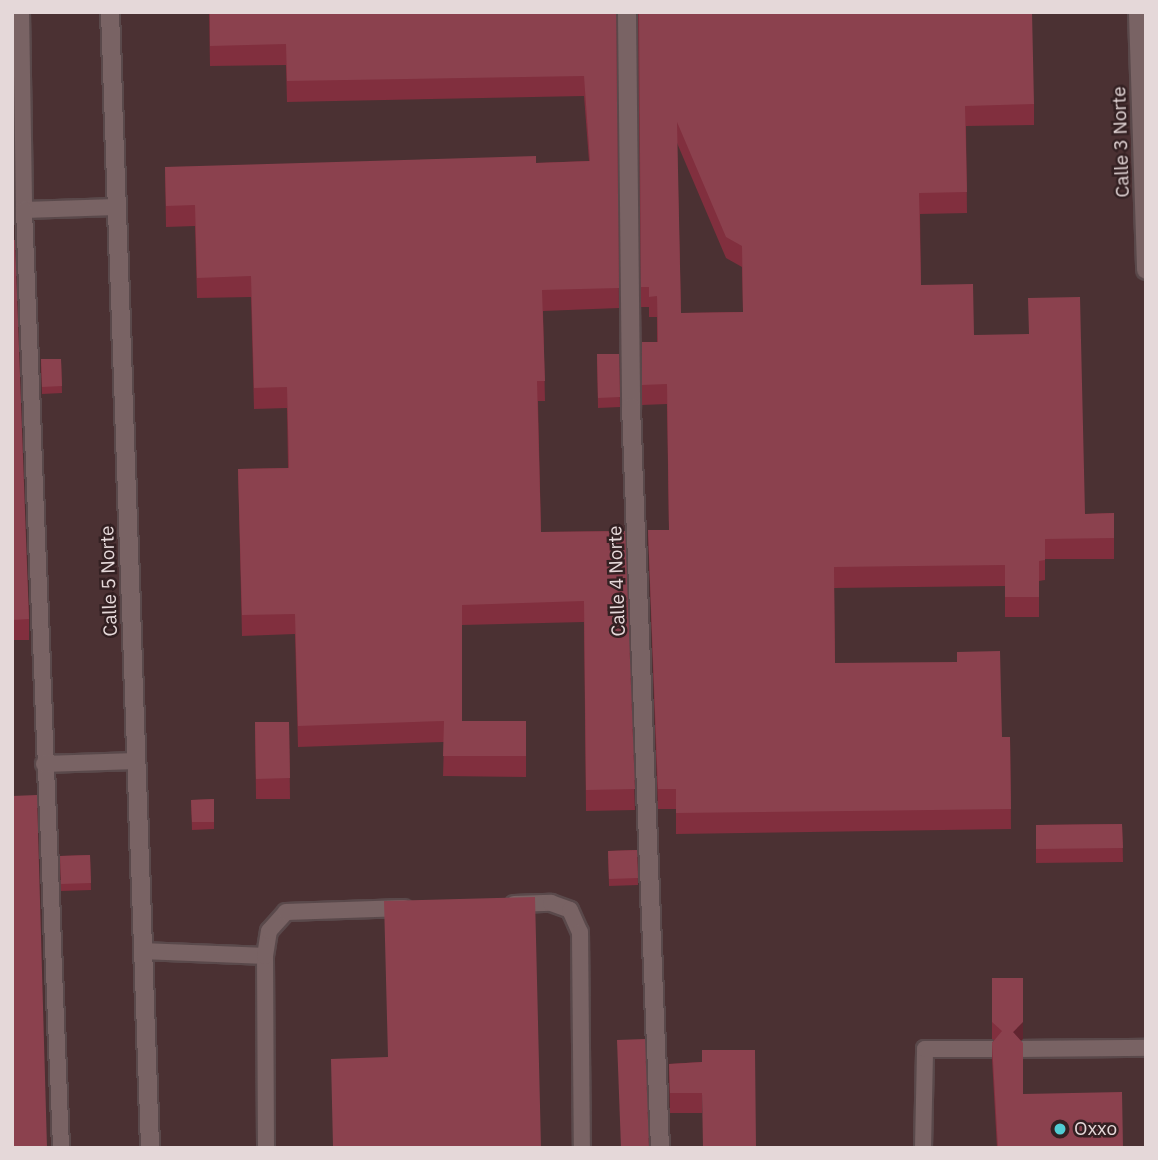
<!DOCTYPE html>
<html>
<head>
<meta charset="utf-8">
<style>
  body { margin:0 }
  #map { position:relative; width:1158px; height:1160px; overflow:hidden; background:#3d2a2c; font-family:"IBM Plex Sans",sans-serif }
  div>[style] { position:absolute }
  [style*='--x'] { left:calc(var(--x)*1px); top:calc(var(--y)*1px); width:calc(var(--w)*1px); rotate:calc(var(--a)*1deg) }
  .built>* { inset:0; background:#4b3133 }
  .roads { filter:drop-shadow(2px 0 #5a494b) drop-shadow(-2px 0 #5a494b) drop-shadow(0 2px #5a494b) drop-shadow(0 -2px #5a494b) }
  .service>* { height:16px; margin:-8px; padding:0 8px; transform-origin:8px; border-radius:8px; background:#796364 }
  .minor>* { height:18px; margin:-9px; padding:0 9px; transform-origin:9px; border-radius:9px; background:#796364 }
  .tertiary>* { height:18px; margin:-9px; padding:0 9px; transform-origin:9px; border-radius:9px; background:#796364 }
  .wall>* { inset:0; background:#812f3e }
  .shaded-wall>* { inset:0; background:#612530 }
  .building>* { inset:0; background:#8b414e }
  .dots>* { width:19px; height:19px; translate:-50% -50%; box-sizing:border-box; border:4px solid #332022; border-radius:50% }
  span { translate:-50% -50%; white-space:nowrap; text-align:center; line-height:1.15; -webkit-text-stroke:5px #332022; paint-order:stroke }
  .street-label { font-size:19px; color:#e5d8d9 }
  .poi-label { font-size:19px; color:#e5d8d9 }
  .left { translate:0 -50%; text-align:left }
  .frame { position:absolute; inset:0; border:14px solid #e5d8d9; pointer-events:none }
</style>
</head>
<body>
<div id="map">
  <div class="built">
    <div style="clip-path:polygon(12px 12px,1146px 12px,1146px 1148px,12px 1148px)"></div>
  </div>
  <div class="roads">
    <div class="service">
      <div style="--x:21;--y:12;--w:198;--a:89.1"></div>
      <div style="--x:24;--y:210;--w:92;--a:-1.9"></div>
      <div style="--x:24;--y:210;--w:939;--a:87.74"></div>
      <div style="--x:44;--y:764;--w:92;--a:-1.9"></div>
      <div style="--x:514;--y:904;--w:37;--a:-2"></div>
      <div style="--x:551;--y:903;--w:20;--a:20"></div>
      <div style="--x:570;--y:910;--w:24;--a:66"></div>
      <div style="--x:580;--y:932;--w:216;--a:89.5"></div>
      <div style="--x:143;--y:951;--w:122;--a:2.3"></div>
      <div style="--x:265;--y:956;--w:192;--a:89.7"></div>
      <div style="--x:265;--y:956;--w:25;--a:-81"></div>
      <div style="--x:269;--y:931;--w:25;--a:-48"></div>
      <div style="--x:286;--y:912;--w:118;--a:-1.9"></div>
      <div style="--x:1023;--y:1049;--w:123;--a:-0.5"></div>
      <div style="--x:923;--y:1148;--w:99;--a:-88.8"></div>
      <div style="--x:925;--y:1049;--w:67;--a:0"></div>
    </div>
    <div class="minor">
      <div style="--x:627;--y:12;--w:395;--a:89.4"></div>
      <div style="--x:631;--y:407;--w:742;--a:87.76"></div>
    </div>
    <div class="tertiary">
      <div style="--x:110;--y:12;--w:1137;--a:87.98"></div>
      <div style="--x:1138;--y:12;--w:258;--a:88.2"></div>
    </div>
  </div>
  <div class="wall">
    <div style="clip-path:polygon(209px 12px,616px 12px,619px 308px,543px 311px,545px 401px,538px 401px,541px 532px,625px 531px,635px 810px,586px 811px,584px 622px,462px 625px,462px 721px,526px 721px,526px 777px,443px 776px,444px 742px,298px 747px,295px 634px,242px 636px,238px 469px,288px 468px,287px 408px,254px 409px,251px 297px,197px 298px,195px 226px,166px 227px,165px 167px,536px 163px,589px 161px,584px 96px,287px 102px,286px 65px,210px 66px)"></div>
    <div style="clip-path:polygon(evenodd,638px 12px,1034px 104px,1034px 125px,966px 126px,967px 213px,920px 214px,921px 285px,974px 335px,1085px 514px,1114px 513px,1114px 559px,1045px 559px,1045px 580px,1039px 581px,1039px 617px,1005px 617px,1005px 586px,834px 588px,835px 663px,1002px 737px,1010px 737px,1011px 829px,676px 834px,676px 809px,658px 809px,648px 530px,669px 530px,667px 404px,642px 405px,642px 342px,657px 342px,657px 317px,649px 317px,649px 307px,641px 307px,638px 12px,677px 143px,726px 258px,742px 267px,743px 312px,681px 313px,677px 143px)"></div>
    <div style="clip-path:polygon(12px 240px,29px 619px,29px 640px,12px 640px)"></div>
    <div style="clip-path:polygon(597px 354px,619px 354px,620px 407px,598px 408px)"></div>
    <div style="clip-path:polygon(41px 359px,61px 359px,62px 393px,42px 394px)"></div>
    <div style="clip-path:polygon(255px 722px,289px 722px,290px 799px,256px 799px)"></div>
    <div style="clip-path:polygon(214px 799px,214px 829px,192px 830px,191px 800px)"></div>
    <div style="clip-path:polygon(1122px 824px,1123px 862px,1036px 863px,1036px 825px)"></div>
    <div style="clip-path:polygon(637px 850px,638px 885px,609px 886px,608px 851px)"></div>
    <div style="clip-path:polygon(90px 855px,91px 890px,61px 891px,60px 856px)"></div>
    <div style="clip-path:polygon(992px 978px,1023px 1039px,1021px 1040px,1023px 1094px,1123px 1148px,997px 1148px,992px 1059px,992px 1043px,994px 1040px,992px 1039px)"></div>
    <div style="clip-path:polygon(702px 1062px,702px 1113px,670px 1113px,669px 1064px)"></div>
  </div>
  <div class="shaded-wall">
    <div style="clip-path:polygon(1023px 1022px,1023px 1039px,1013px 1048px,1013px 1032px)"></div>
  </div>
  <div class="building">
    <div style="clip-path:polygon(210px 12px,616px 12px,619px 288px,542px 290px,545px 381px,537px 381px,541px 532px,625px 531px,635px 789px,586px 790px,584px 601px,462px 605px,462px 721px,526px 721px,526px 756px,443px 756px,444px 721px,298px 726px,295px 614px,242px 615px,238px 469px,289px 468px,287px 387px,254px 388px,251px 276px,197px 278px,195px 205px,166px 206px,165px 167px,536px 156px,536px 163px,590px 161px,584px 76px,287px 81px,286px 44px,210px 46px)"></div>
    <div style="clip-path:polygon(evenodd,639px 12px,1032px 12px,1034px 104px,965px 106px,967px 192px,919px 193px,921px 285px,973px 284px,974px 335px,1029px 334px,1028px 298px,1080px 297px,1085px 514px,1114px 513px,1114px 538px,1045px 539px,1045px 560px,1039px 561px,1039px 597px,1005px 597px,1005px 565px,834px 567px,835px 663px,957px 662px,957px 652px,1000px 651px,1002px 737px,1010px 737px,1011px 809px,676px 813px,676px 789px,658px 789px,648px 530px,669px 530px,667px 384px,642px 385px,642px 342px,658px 342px,657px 296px,649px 297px,649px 287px,641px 287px,639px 12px,677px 122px,726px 237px,742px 246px,743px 312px,681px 313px,677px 122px)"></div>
    <div style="clip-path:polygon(12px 240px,15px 240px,29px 619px,12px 620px)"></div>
    <div style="clip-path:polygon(597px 354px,619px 354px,620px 397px,598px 398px)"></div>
    <div style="clip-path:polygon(41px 359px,61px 359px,62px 386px,42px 387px)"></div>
    <div style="clip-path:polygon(255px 722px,289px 722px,290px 778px,256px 779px)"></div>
    <div style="clip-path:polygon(37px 795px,47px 1148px,12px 1148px,12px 796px)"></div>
    <div style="clip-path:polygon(214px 799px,214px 822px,192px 822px,191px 800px)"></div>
    <div style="clip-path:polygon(1122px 824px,1123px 848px,1036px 849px,1036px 825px)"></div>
    <div style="clip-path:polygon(637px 850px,638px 878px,609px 879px,608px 851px)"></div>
    <div style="clip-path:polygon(90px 855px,91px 883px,61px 884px,60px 856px)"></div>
    <div style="clip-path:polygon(535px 897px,541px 1148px,333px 1147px,331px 1059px,388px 1057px,384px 901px)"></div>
    <div style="clip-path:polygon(992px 978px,1023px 978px,1023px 1022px,1013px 1032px,1023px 1043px,1023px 1094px,1122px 1092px,1123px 1148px,998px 1148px,992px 1043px,1002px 1031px,992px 1022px)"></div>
    <div style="clip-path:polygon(645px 1039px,649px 1148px,621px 1148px,617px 1040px)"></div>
    <div style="clip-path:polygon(702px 1050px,755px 1050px,756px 1148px,703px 1148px,702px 1093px,670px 1093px,669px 1064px,702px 1062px)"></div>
  </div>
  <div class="dots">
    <div style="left:1060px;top:1129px;background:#51ccd3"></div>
  </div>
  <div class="street-label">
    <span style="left:1121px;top:142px;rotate:-92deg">Calle 3 Norte</span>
    <span style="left:109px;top:581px;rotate:-92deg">Calle 5 Norte</span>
    <span style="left:617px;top:581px;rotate:-92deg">Calle 4 Norte</span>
  </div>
  <div class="poi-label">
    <span class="left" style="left:1074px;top:1129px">Oxxo</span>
  </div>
  <div class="frame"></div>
</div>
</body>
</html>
